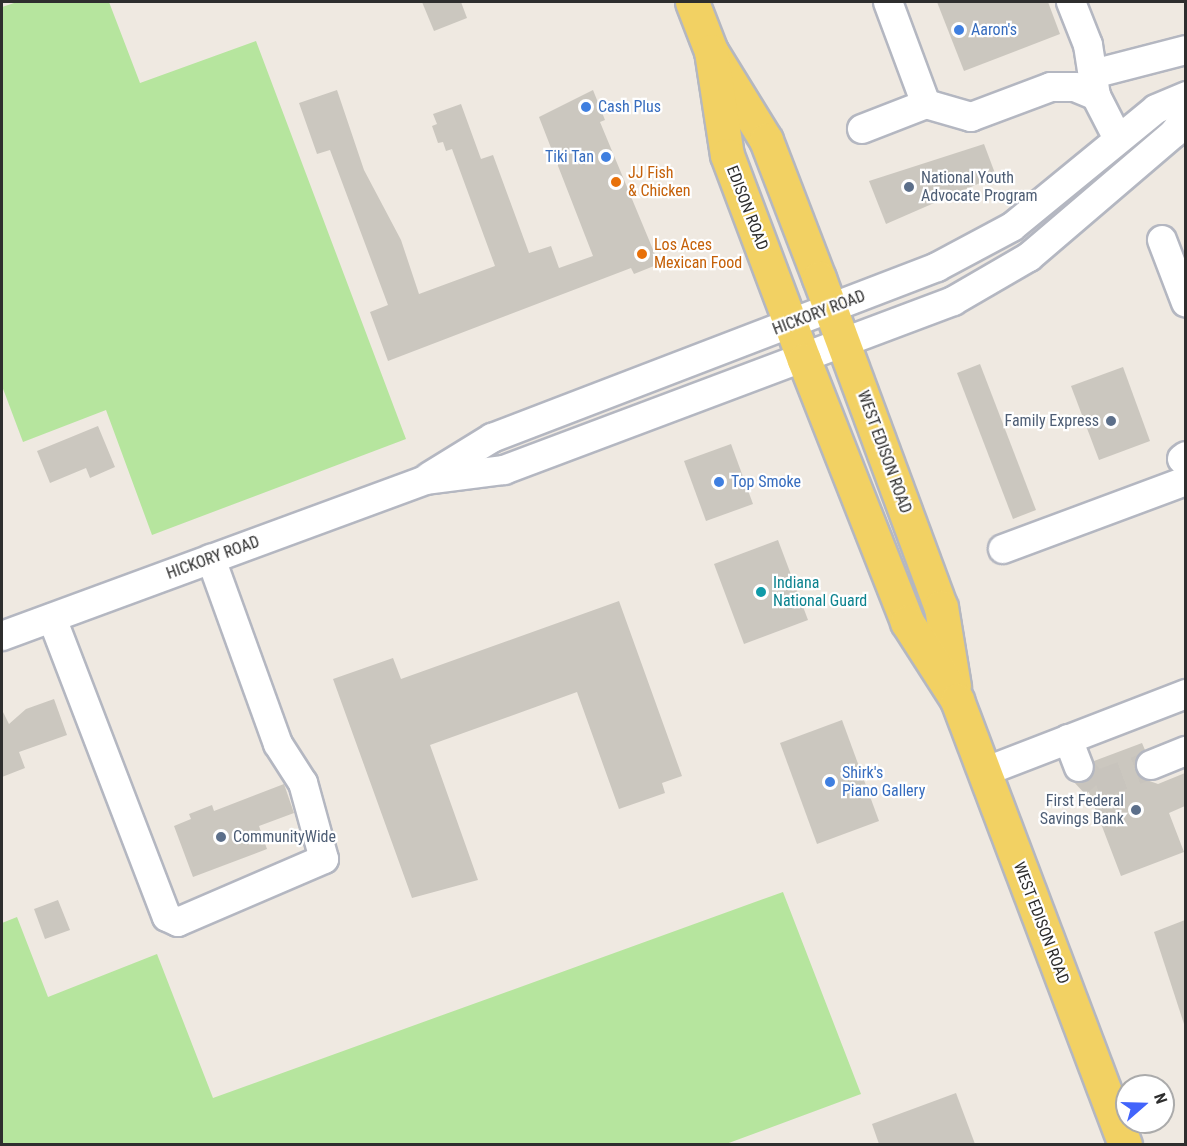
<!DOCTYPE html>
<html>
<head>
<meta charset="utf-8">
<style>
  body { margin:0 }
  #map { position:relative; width:1187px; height:1146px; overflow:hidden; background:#efe9e1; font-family:"Roboto Condensed",sans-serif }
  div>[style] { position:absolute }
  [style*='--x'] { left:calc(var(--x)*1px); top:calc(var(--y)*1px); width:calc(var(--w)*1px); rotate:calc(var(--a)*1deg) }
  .green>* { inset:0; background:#b6e59e }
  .building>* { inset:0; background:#cbc7bf }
  .minor-tunnel>* { height:28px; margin-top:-14px; transform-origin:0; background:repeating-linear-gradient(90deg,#c8c4bd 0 28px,transparent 0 42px) }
  .roads { filter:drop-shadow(2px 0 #b4b7c1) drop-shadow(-2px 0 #b4b7c1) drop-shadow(0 2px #b4b7c1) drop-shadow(0 -2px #b4b7c1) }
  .minor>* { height:28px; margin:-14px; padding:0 14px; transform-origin:14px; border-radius:14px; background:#fff }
  .major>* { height:33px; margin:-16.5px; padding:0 16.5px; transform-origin:16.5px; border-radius:16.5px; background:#f2d163 }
  .dots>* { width:16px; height:16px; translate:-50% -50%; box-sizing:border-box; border:3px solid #fff; border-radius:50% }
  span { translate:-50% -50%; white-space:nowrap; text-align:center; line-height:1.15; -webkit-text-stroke:4.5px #fff; paint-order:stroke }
  .shop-label { font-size:16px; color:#366cbe }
  .left { translate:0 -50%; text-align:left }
  .right { translate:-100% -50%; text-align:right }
  .food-label { font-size:16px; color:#c56008 }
  .service-label { font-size:16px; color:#4e5e75 }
  .street-label { font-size:16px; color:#2e2e2e }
  .culture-label { font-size:16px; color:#0d838f }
  .frame { position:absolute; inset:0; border:3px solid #2e2e2e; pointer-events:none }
  .north { position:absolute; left:1115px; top:1074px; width:60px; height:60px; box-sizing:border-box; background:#fff; border:2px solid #ababab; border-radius:50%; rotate:70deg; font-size:16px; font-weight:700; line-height:24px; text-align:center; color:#2e2e2e }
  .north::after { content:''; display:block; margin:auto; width:21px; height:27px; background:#4264fb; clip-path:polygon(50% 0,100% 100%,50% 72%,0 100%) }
</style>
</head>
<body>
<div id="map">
  <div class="green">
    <div style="clip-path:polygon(17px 2px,109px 2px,140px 83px,256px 41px,406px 439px,152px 535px,106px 410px,23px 442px,2px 386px,2px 7px)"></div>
    <div style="clip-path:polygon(783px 892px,861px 1094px,726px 1144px,2px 1144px,2px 923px,17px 917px,48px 997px,157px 954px,213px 1098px)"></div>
  </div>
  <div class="building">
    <div style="clip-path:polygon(422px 2px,461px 2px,467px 18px,434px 31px)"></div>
    <div style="clip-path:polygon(937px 2px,1048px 2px,1060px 34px,964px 71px)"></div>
    <div style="clip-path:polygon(337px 90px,364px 170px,401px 240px,419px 294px,495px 266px,452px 149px,446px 151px,443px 142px,438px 143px,432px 126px,437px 124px,433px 114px,461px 104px,481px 159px,493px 155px,529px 253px,551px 246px,559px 268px,593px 256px,539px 117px,593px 90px,605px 120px,600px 122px,659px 264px,634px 274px,631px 268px,388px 361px,370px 312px,388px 305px,330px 150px,317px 154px,299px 103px)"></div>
    <div style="clip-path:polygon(984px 144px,996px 176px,886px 224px,869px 181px)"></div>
    <div style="clip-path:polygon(980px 364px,1036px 510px,1013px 519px,957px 373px)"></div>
    <div style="clip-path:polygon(1123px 367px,1150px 441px,1099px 460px,1071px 386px)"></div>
    <div style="clip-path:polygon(98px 426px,115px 467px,90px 478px,86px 468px,50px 483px,37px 451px)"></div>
    <div style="clip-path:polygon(731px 444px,753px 504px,706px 521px,684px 461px)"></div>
    <div style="clip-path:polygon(778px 540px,808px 620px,744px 644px,714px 564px)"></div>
    <div style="clip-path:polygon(619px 601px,682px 776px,662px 783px,665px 793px,619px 809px,577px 692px,430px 745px,478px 880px,412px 898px,333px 679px,393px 658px,401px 679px)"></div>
    <div style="clip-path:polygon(54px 699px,67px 735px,19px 752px,25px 768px,2px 777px,2px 710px,9px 724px,26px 709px)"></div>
    <div style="clip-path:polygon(842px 720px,879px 821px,817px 844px,780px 743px)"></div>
    <div style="clip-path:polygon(1142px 743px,1145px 750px,1135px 763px,1141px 778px,1158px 784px,1185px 773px,1185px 806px,1169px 813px,1184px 852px,1121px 876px,1085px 782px,1094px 761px)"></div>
    <div style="clip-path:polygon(284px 784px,294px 813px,259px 826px,267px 849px,193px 877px,174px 826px,191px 819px,189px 814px,212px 805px,214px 811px)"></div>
    <div style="clip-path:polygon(58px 900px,70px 930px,45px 939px,34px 909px)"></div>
    <div style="clip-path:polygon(1185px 920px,1185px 1024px,1184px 1024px,1154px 932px)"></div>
    <div style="clip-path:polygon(956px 1093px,975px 1144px,879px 1144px,872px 1124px)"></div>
  </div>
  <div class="minor-tunnel">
    <div style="--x:1079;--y:767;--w:25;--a:47"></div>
    <div style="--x:1096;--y:785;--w:59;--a:-20"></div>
  </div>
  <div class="roads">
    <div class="minor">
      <div style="--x:888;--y:2;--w:109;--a:69.6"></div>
      <div style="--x:926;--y:104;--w:47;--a:16.1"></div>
      <div style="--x:971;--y:117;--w:85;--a:-20.6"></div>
      <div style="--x:1051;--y:87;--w:24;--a:0"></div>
      <div style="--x:1075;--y:87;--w:23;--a:23"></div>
      <div style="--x:1096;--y:96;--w:48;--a:62.9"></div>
      <div style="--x:1071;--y:2;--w:46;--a:68.4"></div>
      <div style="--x:1088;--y:45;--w:52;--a:81.1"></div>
      <div style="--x:1093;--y:74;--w:96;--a:-14.5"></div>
      <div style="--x:862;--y:129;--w:69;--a:-21.3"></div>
      <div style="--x:1162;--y:240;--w:67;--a:69.1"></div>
      <div style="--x:1182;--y:459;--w:5;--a:-37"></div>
      <div style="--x:430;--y:476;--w:73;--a:-31.5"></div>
      <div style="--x:492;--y:438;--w:477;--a:-21"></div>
      <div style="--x:937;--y:267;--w:85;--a:-28.1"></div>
      <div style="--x:1012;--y:227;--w:186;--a:-39.3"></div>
      <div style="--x:1156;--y:109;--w:33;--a:-23"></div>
      <div style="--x:1003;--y:549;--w:195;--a:-20.4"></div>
      <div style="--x:52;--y:618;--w:320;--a:69"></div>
      <div style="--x:167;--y:917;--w:12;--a:24"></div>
      <div style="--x:178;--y:922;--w:159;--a:-23.3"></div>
      <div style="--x:324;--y:859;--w:79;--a:-105.4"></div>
      <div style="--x:303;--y:783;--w:46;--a:-122.7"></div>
      <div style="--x:278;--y:744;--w:197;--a:-109.9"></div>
      <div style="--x:2;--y:636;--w:451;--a:-20.2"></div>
      <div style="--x:425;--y:480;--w:80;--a:-7.2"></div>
      <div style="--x:504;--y:470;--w:480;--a:-20.6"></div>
      <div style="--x:953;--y:301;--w:88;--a:-30.1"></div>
      <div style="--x:1029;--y:257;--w:191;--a:-40.5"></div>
      <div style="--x:1174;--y:133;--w:20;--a:-53"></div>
      <div style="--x:1068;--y:739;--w:30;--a:69"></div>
      <div style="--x:1151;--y:765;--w:38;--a:-22"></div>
      <div style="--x:984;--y:772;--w:217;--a:-21.1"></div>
    </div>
    <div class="major">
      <div style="--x:692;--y:2;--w:53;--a:68.8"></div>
      <div style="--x:711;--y:51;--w:105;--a:58.3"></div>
      <div style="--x:766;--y:140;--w:148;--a:69"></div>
      <div style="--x:819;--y:278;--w:351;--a:69.7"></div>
      <div style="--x:941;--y:607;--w:80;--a:80.7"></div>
      <div style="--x:711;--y:51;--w:105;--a:81.3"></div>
      <div style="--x:727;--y:155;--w:219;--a:69.4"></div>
      <div style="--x:804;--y:360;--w:282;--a:68.5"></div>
      <div style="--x:907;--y:622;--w:93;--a:57.3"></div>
      <div style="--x:957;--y:700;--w:475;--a:69.3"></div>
    </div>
  </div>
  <div class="dots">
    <div style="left:959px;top:30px;background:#3f7fe0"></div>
    <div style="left:586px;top:107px;background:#3f7fe0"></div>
    <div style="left:606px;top:157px;background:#3f7fe0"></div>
    <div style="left:616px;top:182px;background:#e8710a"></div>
    <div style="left:909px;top:187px;background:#5c6f8a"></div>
    <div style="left:642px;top:254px;background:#e8710a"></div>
    <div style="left:1111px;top:421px;background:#5c6f8a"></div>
    <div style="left:719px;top:482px;background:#3f7fe0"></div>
    <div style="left:761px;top:592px;background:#0f9aa8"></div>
    <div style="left:830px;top:782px;background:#3f7fe0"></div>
    <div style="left:1136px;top:810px;background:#5c6f8a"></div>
    <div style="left:221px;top:837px;background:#5c6f8a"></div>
  </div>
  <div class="shop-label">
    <span class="left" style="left:971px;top:30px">Aaron's</span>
    <span class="left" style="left:598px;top:107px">Cash Plus</span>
    <span class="right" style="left:594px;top:157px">Tiki Tan</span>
    <span class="left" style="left:731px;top:482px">Top Smoke</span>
    <span class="left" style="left:842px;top:782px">Shirk's<br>Piano Gallery</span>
  </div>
  <div class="food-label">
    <span class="left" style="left:628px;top:182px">JJ Fish<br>&amp; Chicken</span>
    <span class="left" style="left:654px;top:254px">Los Aces<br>Mexican Food</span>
  </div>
  <div class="service-label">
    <span class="left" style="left:921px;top:187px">National Youth<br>Advocate Program</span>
    <span class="right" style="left:1099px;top:421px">Family Express</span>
    <span class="right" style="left:1124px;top:810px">First Federal<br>Savings Bank</span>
    <span class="left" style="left:233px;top:837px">CommunityWide</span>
  </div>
  <div class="street-label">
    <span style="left:747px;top:208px;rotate:69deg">EDISON ROAD</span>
    <span style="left:819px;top:313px;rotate:-21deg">HICKORY ROAD</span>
    <span style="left:884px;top:452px;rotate:70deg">WEST EDISON ROAD</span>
    <span style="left:213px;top:558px;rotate:-20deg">HICKORY ROAD</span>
    <span style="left:1041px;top:923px;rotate:69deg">WEST EDISON ROAD</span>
  </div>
  <div class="culture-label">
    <span class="left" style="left:773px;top:592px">Indiana<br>National Guard</span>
  </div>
  <div class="frame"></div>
  <div class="north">N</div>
</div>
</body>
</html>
